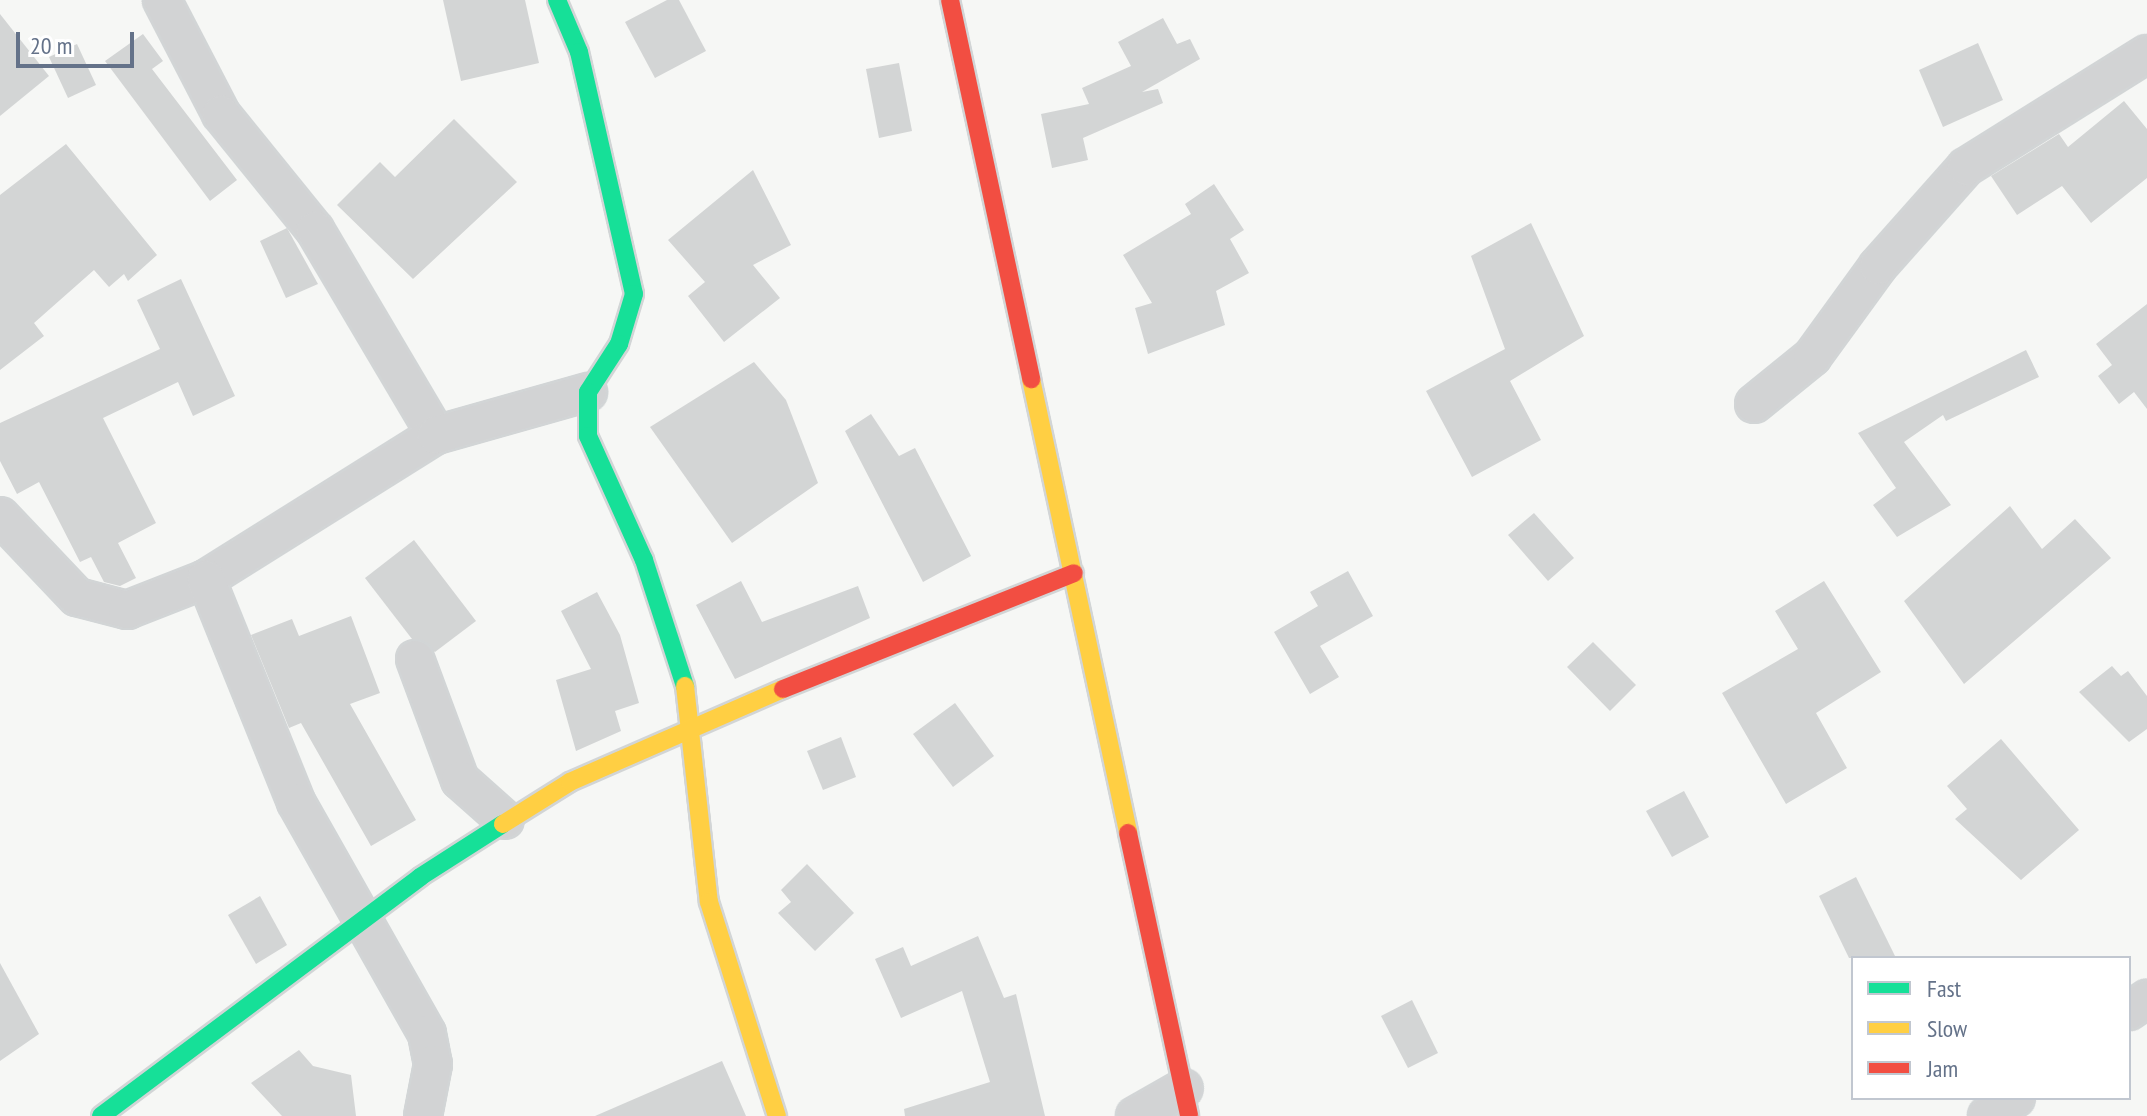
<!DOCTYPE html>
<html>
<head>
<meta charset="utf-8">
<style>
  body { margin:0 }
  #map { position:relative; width:2147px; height:1116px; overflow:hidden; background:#f6f7f5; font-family:"PT Sans Narrow",sans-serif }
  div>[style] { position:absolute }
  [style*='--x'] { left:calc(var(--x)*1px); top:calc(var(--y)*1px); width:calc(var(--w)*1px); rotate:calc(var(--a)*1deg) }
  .building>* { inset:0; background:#d3d5d5 }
  .roads { filter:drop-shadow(2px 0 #d2d5d6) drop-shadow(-2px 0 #d2d5d6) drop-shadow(0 2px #d2d5d6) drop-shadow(0 -2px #d2d5d6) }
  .street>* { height:36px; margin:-18px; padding:0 18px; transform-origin:18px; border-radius:18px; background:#d2d3d4 }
  .fast>* { height:18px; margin:-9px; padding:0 9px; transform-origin:9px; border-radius:9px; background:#16e098 }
  .slow>* { height:18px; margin:-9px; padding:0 9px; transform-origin:9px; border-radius:9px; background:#ffcf43 }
  .jam>* { height:18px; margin:-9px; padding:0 9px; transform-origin:9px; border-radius:9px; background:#f24e42 }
  span { translate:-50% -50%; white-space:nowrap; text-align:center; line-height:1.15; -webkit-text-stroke:8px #fff; paint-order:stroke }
  .legend { position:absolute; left:1851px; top:956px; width:280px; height:144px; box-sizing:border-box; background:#fff; border:2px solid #c1c7d0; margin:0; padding:10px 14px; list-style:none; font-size:24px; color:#647289 }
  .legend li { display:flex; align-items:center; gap:16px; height:40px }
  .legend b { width:40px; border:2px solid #c1c7d0 }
  .scale { position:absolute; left:16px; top:32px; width:118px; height:36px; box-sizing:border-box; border:4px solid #647289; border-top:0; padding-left:10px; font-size:24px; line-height:28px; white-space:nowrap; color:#647289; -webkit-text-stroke:6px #fff; paint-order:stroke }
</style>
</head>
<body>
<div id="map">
  <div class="building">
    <div style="clip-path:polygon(443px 0,525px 0,539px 63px,461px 81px)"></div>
    <div style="clip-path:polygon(667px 0,679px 0,706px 51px,655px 78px,625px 22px)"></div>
    <div style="clip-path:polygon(0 14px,49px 76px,0 116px)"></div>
    <div style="clip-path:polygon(1163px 18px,1177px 44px,1190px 39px,1200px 59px,1142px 92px,1158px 89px,1163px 103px,1083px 138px,1088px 160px,1052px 168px,1041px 114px,1089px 104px,1082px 88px,1131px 66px,1118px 42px)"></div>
    <div style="clip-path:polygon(143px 34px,163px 61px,152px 69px,237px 180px,210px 201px,105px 61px)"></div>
    <div style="clip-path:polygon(1978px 43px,2003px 100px,1943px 127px,1919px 70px)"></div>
    <div style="clip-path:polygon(77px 44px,96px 85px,68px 98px,49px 57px)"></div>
    <div style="clip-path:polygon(899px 63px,912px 131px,879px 138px,866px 69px)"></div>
    <div style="clip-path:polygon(2124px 101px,2147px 129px,2147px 178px,2091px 223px,2062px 186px,2017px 215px,1991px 176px,2059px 134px,2068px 147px)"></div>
    <div style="clip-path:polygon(454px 119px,517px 182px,413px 279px,337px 205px,380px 162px,395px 177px)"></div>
    <div style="clip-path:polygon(66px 144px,157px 255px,128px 281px,124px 274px,109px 287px,94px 270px,34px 323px,44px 336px,0 370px,0 195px)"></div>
    <div style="clip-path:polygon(753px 170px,791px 245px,753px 265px,780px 298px,724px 342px,688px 296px,705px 282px,668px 240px)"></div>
    <div style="clip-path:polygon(1214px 184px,1244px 230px,1230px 239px,1249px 273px,1216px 291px,1225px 325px,1148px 354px,1135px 308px,1152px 303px,1123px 255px,1191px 214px,1185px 204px)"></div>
    <div style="clip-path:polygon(1531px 223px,1584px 336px,1510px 381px,1541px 440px,1472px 477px,1426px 391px,1505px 349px,1471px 256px)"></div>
    <div style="clip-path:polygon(287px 228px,318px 284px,286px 298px,260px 241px)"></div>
    <div style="clip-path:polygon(181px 279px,235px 396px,193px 416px,178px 382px,103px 418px,156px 523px,118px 543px,136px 578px,120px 586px,104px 582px,91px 557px,80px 562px,39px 482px,17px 494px,0 461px,0 423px,160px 349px,137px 300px)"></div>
    <div style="clip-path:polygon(2147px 304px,2147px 409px,2134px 392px,2119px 404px,2098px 376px,2112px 365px,2096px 344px)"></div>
    <div style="clip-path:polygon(2026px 350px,2039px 377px,1946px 421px,1943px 415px,1904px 442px,1951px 505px,1897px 537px,1873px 505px,1896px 488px,1858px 433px)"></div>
    <div style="clip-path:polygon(754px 362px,786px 400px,818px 483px,732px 543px,650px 427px)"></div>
    <div style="clip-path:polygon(871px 414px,899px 456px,915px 448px,971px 556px,923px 582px,845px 431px)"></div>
    <div style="clip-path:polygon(2010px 506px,2042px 549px,2075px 519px,2111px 558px,1964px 684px,1904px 601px)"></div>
    <div style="clip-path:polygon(1534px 513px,1574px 558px,1548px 581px,1508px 535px)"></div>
    <div style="clip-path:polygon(414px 540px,476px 621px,435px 652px,412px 639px,365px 578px)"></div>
    <div style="clip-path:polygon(1348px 571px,1373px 616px,1320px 646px,1339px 677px,1310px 694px,1274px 632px,1318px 606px,1310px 592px)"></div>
    <div style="clip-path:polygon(741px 581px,762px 622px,858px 586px,870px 618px,735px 679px,696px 605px)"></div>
    <div style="clip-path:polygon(1824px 581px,1881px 672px,1816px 713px,1847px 768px,1786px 804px,1722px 693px,1798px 649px,1775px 611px)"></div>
    <div style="clip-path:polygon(597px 592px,620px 635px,639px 703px,615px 711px,621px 731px,576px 751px,556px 680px,591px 669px,561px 611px)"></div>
    <div style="clip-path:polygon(351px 616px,380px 693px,350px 704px,416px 820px,371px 846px,301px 723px,289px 728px,251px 635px,292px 619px,299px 636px)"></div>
    <div style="clip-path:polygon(1593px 642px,1636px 685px,1610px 711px,1567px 667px)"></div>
    <div style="clip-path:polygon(2112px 666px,2121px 676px,2128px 671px,2147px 696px,2147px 729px,2129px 742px,2079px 692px)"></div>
    <div style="clip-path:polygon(955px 703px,994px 756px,953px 787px,913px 734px)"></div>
    <div style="clip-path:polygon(841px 737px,856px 777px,823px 790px,807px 751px)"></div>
    <div style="clip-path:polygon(2001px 739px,2079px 830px,2021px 880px,1955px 819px,1967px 809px,1947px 786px)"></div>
    <div style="clip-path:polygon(1684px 791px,1709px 837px,1672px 857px,1646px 811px)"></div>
    <div style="clip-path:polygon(807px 864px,854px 913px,815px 951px,778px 913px,791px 902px,781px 890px)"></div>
    <div style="clip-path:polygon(1856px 877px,1896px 958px,1849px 958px,1819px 896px)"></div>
    <div style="clip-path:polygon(260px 896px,287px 945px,256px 964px,228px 915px)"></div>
    <div style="clip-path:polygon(978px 936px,1004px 998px,1016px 994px,1045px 1116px,905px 1116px,904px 1109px,990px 1082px,962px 991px,901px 1018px,875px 959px,903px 947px,911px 966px)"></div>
    <div style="clip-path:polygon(0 963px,39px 1034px,0 1061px)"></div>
    <div style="clip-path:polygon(1412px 1000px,1438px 1053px,1408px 1068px,1381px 1016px)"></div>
    <div style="clip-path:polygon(299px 1050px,313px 1066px,351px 1075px,356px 1116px,282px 1116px,251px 1083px)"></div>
    <div style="clip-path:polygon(722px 1061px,746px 1116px,595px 1116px)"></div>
  </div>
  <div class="roads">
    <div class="street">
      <div style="--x:162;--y:0;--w:128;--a:62.6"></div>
      <div style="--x:221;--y:114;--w:149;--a:51"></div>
      <div style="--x:315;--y:230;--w:238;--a:59.4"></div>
      <div style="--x:1754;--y:404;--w:75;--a:-39"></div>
      <div style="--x:1812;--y:357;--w:112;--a:-54"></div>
      <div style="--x:1878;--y:266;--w:132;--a:-48.4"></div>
      <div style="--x:1966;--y:167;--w:213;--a:-32"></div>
      <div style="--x:0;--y:516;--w:112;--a:46.5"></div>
      <div style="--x:77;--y:597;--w:52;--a:14.6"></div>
      <div style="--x:127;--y:610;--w:85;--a:-21.4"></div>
      <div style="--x:206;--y:579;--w:271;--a:-32.1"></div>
      <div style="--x:436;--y:435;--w:158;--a:-15.8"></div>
      <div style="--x:206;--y:579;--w:240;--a:68"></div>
      <div style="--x:296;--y:802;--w:266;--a:60.5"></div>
      <div style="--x:427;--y:1034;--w:31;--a:79"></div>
      <div style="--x:433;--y:1064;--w:53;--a:100.9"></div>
      <div style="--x:415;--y:659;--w:129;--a:69.6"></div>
      <div style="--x:460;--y:780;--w:60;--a:41.6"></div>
      <div style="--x:2129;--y:1011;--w:22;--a:-34"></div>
      <div style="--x:1135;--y:1116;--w:56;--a:-29.7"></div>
      <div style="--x:1987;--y:1116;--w:34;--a:-32"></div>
    </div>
    <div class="fast">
      <div style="--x:557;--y:0;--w:56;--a:67.1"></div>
      <div style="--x:579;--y:52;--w:248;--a:77.2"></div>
      <div style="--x:634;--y:294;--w:52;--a:106.7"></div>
      <div style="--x:619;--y:344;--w:57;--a:122.9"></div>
      <div style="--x:588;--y:392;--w:44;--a:90"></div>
      <div style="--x:588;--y:436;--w:136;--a:65.7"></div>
      <div style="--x:644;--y:560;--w:133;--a:72"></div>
      <div style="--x:101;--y:1116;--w:399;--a:-36.8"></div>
      <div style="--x:420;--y:877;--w:98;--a:-32.6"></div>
    </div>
    <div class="slow">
      <div style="--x:1031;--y:379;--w:464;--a:77.9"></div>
      <div style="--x:685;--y:686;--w:217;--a:83.7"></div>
      <div style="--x:709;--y:902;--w:225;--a:72.4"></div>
      <div style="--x:503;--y:824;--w:79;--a:-32.1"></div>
      <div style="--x:570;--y:782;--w:232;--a:-23.6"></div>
    </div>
    <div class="jam">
      <div style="--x:950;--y:0;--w:388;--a:77.9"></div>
      <div style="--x:783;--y:689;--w:313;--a:-21.7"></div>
      <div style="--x:1128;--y:833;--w:289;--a:77.8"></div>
    </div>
  </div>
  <ul class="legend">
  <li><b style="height:10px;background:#16e098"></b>Fast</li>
  <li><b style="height:10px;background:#ffcf43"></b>Slow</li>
  <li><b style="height:10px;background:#f24e42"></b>Jam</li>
  </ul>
  <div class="scale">20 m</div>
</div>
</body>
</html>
